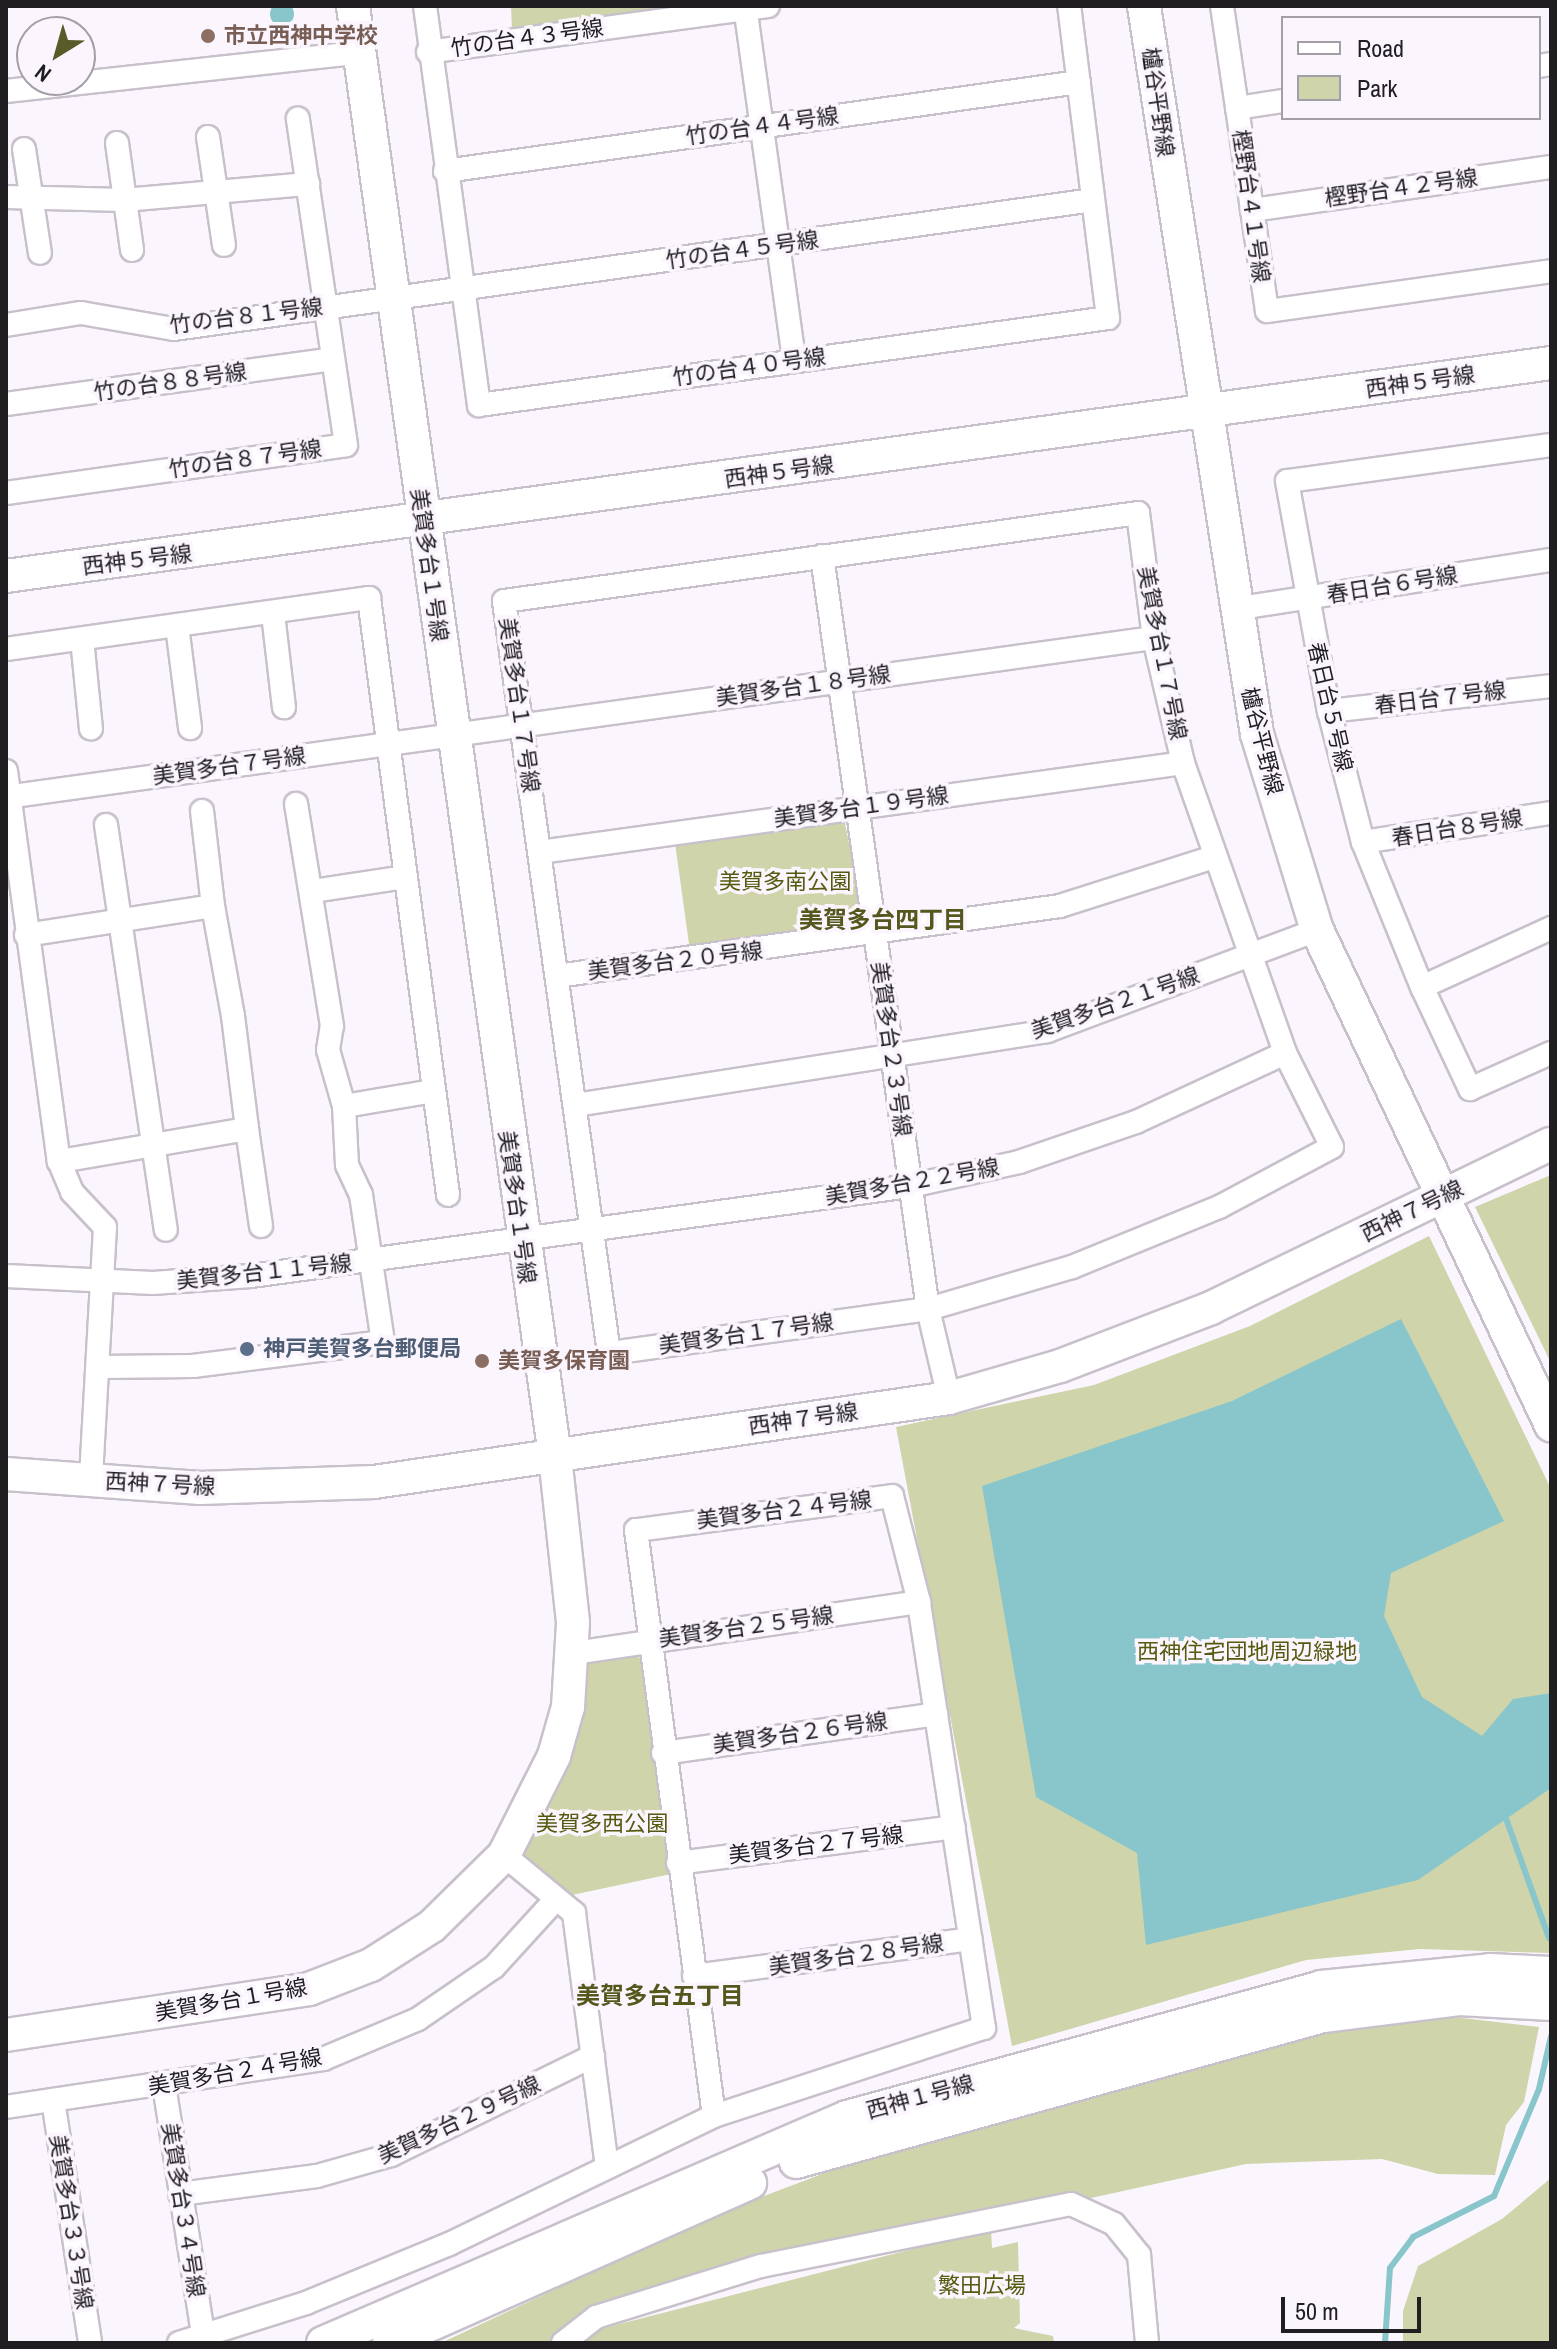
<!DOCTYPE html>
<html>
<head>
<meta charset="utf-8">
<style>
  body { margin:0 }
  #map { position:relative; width:1557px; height:2349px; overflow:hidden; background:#fbf5fe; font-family:"Archivo Narrow","Noto Sans JP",sans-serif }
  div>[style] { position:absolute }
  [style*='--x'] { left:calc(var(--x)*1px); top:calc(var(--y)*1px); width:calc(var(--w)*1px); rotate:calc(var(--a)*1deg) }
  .green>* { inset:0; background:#cfd4ab }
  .water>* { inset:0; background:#88c6cc }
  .round { border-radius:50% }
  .stream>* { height:6px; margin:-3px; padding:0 3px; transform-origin:3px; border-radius:3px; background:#88c6cc }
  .roads { filter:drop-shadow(2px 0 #c8c0cb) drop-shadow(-2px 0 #c8c0cb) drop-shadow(0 2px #c8c0cb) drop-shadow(0 -2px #c8c0cb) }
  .street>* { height:22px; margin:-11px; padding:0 11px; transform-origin:11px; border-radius:11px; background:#fff }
  .secondary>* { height:32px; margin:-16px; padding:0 16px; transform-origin:16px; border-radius:16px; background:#fff }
  .dots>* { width:22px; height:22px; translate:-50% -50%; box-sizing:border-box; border:4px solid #fbf5fe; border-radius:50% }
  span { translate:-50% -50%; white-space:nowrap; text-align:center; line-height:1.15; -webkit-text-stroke:7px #fbf5fe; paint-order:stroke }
  .education-label { font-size:22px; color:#785e54; font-weight:700 }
  .left { translate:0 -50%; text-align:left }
  .street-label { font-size:22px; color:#211e22 }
  .park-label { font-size:22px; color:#555a0e }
  .service-label { font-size:22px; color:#4e5e75; font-weight:700 }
  .neighbourhood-label { font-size:24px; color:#55581d; font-weight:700 }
  .frame { position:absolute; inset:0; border:8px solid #211e22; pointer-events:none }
  .legend { position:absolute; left:1281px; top:16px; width:260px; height:104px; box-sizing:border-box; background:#fbf5fe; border:2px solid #a49fa6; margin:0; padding:10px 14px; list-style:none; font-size:24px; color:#211e22 }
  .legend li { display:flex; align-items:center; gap:16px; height:40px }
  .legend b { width:40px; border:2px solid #a49fa6 }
  .north { position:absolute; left:16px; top:16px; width:80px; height:80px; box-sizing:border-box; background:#fbf5fe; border:2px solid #a49fa6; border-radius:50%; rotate:217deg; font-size:22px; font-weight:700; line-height:32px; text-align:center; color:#211e22 }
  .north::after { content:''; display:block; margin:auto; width:28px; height:36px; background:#585c29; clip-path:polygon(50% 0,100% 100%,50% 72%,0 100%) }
  .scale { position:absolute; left:1281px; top:2297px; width:140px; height:36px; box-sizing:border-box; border:4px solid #211e22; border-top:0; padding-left:10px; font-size:24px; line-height:28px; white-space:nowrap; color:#211e22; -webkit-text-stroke:6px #fbf5fe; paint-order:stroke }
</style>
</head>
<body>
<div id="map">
  <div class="green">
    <div style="clip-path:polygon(511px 6px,696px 6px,512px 30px)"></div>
    <div style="clip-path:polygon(844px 819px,864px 914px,857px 925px,690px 951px,675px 843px)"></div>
    <div style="clip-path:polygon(1551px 1175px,1551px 1363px,1475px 1207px)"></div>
    <div style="clip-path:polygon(1429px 1236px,1551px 1489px,1551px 1953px,1420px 1949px,1306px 1960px,1012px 2046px,896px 1427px,1094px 1385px,1250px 1326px)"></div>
    <div style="clip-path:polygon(634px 1653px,641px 1659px,671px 1874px,572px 1895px,519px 1854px,583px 1660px)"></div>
    <div style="clip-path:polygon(1446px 2016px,1539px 2027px,1524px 2102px,1506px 2125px,1495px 2175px,1438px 2174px,1382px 2159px,1246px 2164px,1091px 2198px,1064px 2194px,577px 2319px,551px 2343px,441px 2343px,711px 2216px,909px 2141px,1290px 2039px)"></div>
    <div style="clip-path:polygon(1551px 2178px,1551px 2343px,1403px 2343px,1403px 2311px,1418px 2266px,1502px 2219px)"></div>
    <div style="clip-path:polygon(991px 2229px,992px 2248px,1018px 2242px,1020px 2323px,1014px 2328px,1053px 2336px,1054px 2343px,582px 2343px,600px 2329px)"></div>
  </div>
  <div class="water">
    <div class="round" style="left:270px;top:2px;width:24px;height:24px"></div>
    <div style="clip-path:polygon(1401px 1319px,1504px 1521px,1391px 1573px,1384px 1616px,1422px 1697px,1482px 1736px,1513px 1699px,1551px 1693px,1551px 1788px,1418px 1880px,1146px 1945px,1137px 1853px,1036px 1797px,982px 1486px,1232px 1401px)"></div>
  </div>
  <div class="stream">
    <div style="--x:1504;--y:1813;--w:133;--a:70.2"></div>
    <div style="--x:1385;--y:2343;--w:75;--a:-86.2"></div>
    <div style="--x:1390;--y:2268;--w:39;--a:-53"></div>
    <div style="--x:1413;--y:2237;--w:91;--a:-26.8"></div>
    <div style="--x:1494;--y:2196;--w:116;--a:-67.2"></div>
    <div style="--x:1539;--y:2089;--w:54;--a:-77.2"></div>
  </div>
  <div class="roads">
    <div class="street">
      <div style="--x:425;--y:6;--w:403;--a:82.3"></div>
      <div style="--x:479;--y:405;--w:635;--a:-7.87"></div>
      <div style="--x:1108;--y:318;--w:314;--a:-97.1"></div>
      <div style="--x:745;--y:6;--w:358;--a:82.1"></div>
      <div style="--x:1222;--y:6;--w:308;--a:81.6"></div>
      <div style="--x:1267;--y:311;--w:287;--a:-8"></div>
      <div style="--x:428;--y:52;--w:343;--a:-7.7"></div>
      <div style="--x:1539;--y:66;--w:12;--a:-9"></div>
      <div style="--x:6;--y:91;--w:353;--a:-6.2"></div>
      <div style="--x:1237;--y:108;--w:47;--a:-8.7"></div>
      <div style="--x:208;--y:137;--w:109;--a:81.6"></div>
      <div style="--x:117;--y:143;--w:108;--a:82"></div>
      <div style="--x:24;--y:149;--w:105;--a:81.3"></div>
      <div style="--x:445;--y:171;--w:640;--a:-7.99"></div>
      <div style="--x:6;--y:197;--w:118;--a:1.5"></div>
      <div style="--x:124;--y:200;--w:185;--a:-5"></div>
      <div style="--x:1252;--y:210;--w:302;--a:-8.2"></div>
      <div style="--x:6;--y:325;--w:76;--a:-9.1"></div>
      <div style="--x:81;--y:313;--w:94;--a:9.8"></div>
      <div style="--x:174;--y:329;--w:928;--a:-7.99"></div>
      <div style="--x:6;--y:404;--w:330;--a:-7.8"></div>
      <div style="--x:1551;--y:445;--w:266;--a:172.2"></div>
      <div style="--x:1287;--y:481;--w:234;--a:79.7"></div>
      <div style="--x:1329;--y:711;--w:135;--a:75.5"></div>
      <div style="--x:1363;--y:842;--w:157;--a:67.9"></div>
      <div style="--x:1422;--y:987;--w:113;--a:64.8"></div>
      <div style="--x:1470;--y:1089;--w:89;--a:-24"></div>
      <div style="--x:6;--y:493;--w:343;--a:-8"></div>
      <div style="--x:346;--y:445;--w:330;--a:-98.4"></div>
      <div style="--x:1138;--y:513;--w:126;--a:82.7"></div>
      <div style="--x:1154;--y:638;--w:128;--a:76.9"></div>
      <div style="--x:1183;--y:763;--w:307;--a:70.6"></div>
      <div style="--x:1285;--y:1053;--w:105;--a:63.4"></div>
      <div style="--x:1332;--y:1147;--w:128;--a:152"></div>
      <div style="--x:1219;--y:1207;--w:159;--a:157.8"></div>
      <div style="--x:1072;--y:1267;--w:150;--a:163.7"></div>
      <div style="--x:928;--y:1309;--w:322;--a:172.1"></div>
      <div style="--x:609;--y:1353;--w:759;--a:-97.95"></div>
      <div style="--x:504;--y:601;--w:640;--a:-7.9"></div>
      <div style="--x:822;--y:556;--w:760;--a:81.99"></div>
      <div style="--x:928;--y:1309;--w:91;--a:76.7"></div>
      <div style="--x:1234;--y:609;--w:321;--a:-8.8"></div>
      <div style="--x:273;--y:614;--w:94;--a:83.3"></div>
      <div style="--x:177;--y:626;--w:103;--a:82.7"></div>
      <div style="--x:82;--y:639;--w:90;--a:84.3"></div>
      <div style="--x:6;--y:649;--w:367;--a:-8"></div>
      <div style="--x:369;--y:598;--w:602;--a:82.46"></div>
      <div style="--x:1329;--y:711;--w:223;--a:-6.4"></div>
      <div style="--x:6;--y:771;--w:394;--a:82.3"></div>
      <div style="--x:59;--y:1161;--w:34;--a:67"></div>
      <div style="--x:72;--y:1192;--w:48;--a:46.7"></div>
      <div style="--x:105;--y:1227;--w:253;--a:93.2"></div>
      <div style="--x:6;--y:797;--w:1159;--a:-7.89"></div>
      <div style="--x:202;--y:811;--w:96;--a:83.4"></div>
      <div style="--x:106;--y:825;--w:409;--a:81.6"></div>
      <div style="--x:1363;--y:842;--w:190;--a:-8.8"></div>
      <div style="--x:540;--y:852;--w:649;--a:-7.88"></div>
      <div style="--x:313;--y:891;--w:93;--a:-8.7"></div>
      <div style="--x:26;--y:935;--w:189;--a:-8.8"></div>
      <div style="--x:213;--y:906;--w:112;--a:79.7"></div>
      <div style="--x:233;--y:1016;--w:114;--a:82.9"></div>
      <div style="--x:247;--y:1129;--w:191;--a:170.3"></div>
      <div style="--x:557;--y:976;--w:508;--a:-7.92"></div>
      <div style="--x:1060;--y:906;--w:162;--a:-17.7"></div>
      <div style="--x:1422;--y:987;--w:142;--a:-24.6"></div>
      <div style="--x:576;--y:1105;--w:477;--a:-8.9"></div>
      <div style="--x:1047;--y:1031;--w:288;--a:-20.5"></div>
      <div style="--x:344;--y:1106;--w:91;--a:-9.5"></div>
      <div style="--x:247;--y:1129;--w:98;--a:81.8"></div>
      <div style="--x:6;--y:1276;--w:147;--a:2.7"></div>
      <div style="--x:153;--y:1283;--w:98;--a:-4.1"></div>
      <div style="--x:251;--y:1276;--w:665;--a:-7.78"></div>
      <div style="--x:910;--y:1186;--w:112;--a:-12.4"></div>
      <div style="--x:1019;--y:1162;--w:124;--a:-18.9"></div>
      <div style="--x:1136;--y:1122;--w:164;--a:-24.8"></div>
      <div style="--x:100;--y:1367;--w:93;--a:-0.6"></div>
      <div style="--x:193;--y:1366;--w:192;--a:-7.2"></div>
      <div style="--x:383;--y:1342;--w:149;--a:-98.5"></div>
      <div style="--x:361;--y:1195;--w:33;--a:-115"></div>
      <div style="--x:347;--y:1165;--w:59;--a:-92.9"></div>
      <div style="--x:344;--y:1106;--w:58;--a:-105.9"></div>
      <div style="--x:328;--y:1050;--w:24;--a:-81"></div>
      <div style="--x:332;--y:1026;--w:225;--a:-99.2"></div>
      <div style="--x:574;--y:1653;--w:349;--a:-8.4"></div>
      <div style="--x:663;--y:1753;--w:276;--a:-8.1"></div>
      <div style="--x:504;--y:1855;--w:91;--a:39.6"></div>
      <div style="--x:574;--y:1913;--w:256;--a:82.6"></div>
      <div style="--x:678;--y:1863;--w:278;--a:-7.4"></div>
      <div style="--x:694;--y:1976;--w:279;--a:-7.6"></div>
      <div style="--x:164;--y:2085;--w:253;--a:81.1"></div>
      <div style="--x:53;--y:2100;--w:246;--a:81.3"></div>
      <div style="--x:6;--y:2107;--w:321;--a:-8.6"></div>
      <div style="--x:323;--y:2059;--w:103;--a:-22.8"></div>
      <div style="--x:418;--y:2019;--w:92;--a:-34.4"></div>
      <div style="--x:494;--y:1967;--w:92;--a:-47.6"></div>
      <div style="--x:180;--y:2194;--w:138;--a:-7.5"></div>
      <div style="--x:317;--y:2176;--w:77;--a:-15.8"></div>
      <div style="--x:391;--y:2155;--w:225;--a:-26.1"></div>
      <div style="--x:179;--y:2343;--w:133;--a:-17.5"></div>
      <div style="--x:306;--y:2303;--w:155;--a:-22.4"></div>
      <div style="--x:449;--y:2244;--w:294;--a:-25.8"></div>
      <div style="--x:714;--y:2116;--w:284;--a:-18.1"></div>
      <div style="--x:984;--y:2028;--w:431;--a:-98.7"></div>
      <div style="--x:919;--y:1602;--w:109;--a:-104.3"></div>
      <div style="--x:892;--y:1496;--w:258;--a:172.4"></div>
      <div style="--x:636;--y:1530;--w:591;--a:82.42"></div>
      <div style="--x:563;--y:2343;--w:42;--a:-38.2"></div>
      <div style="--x:596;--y:2317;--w:173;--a:-17.2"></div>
      <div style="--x:761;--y:2266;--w:316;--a:-11.3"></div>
      <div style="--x:1071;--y:2204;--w:47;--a:24.9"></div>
      <div style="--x:1114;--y:2224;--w:40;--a:51"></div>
      <div style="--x:1139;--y:2255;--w:88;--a:84.8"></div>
    </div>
    <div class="secondary">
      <div style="--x:1144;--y:6;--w:737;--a:81.18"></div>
      <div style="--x:1257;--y:734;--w:205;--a:73"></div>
      <div style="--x:1317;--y:930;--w:548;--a:64.7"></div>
      <div style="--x:6;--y:576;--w:1560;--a:-7.85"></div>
      <div style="--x:6;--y:1474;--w:195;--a:4.1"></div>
      <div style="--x:200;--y:1488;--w:174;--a:-2"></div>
      <div style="--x:374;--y:1482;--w:581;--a:-8.31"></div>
      <div style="--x:949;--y:1398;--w:116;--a:-16.1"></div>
      <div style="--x:1060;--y:1366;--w:162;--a:-21"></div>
      <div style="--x:1211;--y:1308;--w:377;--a:-25.8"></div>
      <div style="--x:6;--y:2035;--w:306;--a:-8.6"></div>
      <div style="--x:309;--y:1989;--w:66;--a:-21.2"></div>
      <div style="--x:371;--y:1965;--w:72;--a:-32.6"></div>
      <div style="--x:432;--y:1926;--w:101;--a:-44.6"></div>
      <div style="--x:504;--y:1855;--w:111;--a:-63.2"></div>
      <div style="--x:554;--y:1756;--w:51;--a:-74.1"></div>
      <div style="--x:568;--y:1707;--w:85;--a:-86.6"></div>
      <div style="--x:573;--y:1622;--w:167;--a:-96.2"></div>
      <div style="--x:555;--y:1456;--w:1464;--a:-97.93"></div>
      <div style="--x:796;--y:2162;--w:547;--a:-15.48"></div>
      <div style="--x:1323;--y:2016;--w:137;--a:-7.1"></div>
      <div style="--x:1459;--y:1999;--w:92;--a:3.1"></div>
      <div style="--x:323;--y:2343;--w:571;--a:-23.33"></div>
      <div style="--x:847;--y:2117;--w:492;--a:-15.3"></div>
      <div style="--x:1321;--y:1987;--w:170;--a:-5.7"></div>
      <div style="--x:1490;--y:1970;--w:61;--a:2.8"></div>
      <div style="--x:389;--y:2343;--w:395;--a:-23.9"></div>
    </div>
  </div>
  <div class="dots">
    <div style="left:208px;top:36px;background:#8d6e63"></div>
    <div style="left:247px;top:1349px;background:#5c6f8a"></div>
    <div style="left:482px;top:1361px;background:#8d6e63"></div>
  </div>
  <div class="education-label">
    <span class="left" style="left:224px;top:36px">市立西神中学校</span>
    <span class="left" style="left:498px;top:1361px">美賀多保育園</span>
  </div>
  <div class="street-label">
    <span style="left:527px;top:38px;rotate:-8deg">竹の台４３号線</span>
    <span style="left:1158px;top:102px;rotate:82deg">櫨谷平野線</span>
    <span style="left:762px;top:126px;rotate:-8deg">竹の台４４号線</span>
    <span style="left:1401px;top:188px;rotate:-8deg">樫野台４２号線</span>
    <span style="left:1251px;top:206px;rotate:82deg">樫野台４１号線</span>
    <span style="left:742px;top:250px;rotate:-8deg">竹の台４５号線</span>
    <span style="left:246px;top:316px;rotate:-7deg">竹の台８１号線</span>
    <span style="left:749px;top:367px;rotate:-8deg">竹の台４０号線</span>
    <span style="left:170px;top:382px;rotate:-8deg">竹の台８８号線</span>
    <span style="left:1420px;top:382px;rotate:-8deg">西神５号線</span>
    <span style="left:245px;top:459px;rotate:-8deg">竹の台８７号線</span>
    <span style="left:779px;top:472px;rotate:-8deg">西神５号線</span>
    <span style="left:137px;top:560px;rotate:-7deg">西神５号線</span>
    <span style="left:429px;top:565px;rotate:82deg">美賀多台１号線</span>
    <span style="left:1392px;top:585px;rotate:-9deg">春日台６号線</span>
    <span style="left:1162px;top:653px;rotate:79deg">美賀多台１７号線</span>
    <span style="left:803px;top:686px;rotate:-8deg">美賀多台１８号線</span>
    <span style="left:1440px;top:698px;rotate:-7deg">春日台７号線</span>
    <span style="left:519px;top:705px;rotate:82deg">美賀多台１７号線</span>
    <span style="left:1330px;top:707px;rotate:77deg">春日台５号線</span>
    <span style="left:1262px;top:741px;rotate:76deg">櫨谷平野線</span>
    <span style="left:229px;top:766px;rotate:-8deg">美賀多台７号線</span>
    <span style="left:861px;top:807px;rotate:-8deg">美賀多台１９号線</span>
    <span style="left:1457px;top:828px;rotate:-9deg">春日台８号線</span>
    <span style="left:675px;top:961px;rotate:-7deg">美賀多台２０号線</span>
    <span style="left:1115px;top:1003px;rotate:-19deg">美賀多台２１号線</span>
    <span style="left:891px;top:1049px;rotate:82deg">美賀多台２３号線</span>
    <span style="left:912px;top:1182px;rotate:-10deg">美賀多台２２号線</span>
    <span style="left:517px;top:1207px;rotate:82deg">美賀多台１号線</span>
    <span style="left:1412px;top:1211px;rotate:-26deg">西神７号線</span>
    <span style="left:264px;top:1272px;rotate:-6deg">美賀多台１１号線</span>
    <span style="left:746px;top:1334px;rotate:-8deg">美賀多台１７号線</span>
    <span style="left:803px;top:1419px;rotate:-8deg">西神７号線</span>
    <span style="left:160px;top:1484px;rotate:3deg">西神７号線</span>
    <span style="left:784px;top:1510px;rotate:-7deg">美賀多台２４号線</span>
    <span style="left:746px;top:1627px;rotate:-8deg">美賀多台２５号線</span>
    <span style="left:800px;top:1733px;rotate:-8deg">美賀多台２６号線</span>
    <span style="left:816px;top:1845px;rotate:-7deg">美賀多台２７号線</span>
    <span style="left:856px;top:1955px;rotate:-8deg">美賀多台２８号線</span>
    <span style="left:231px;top:2000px;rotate:-10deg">美賀多台１号線</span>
    <span style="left:235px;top:2072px;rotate:-10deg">美賀多台２４号線</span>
    <span style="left:920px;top:2097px;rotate:-15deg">西神１号線</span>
    <span style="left:459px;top:2120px;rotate:-25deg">美賀多台２９号線</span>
    <span style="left:183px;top:2210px;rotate:81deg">美賀多台３４号線</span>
    <span style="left:71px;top:2222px;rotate:81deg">美賀多台３３号線</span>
  </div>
  <div class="park-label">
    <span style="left:785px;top:882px">美賀多南公園</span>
    <span style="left:1247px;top:1652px">西神住宅団地周辺緑地</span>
    <span style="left:602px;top:1824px">美賀多西公園</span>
    <span style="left:982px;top:2286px">繁田広場</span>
  </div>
  <div class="service-label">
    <span class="left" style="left:263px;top:1349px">神戸美賀多台郵便局</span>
  </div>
  <div class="neighbourhood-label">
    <span style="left:883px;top:920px">美賀多台四丁目</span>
    <span style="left:660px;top:1996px">美賀多台五丁目</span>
  </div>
  <div class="frame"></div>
  <ul class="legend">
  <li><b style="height:10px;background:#fff"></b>Road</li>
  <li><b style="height:22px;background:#cfd4ab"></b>Park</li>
  </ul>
  <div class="north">N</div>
  <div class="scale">50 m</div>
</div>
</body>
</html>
